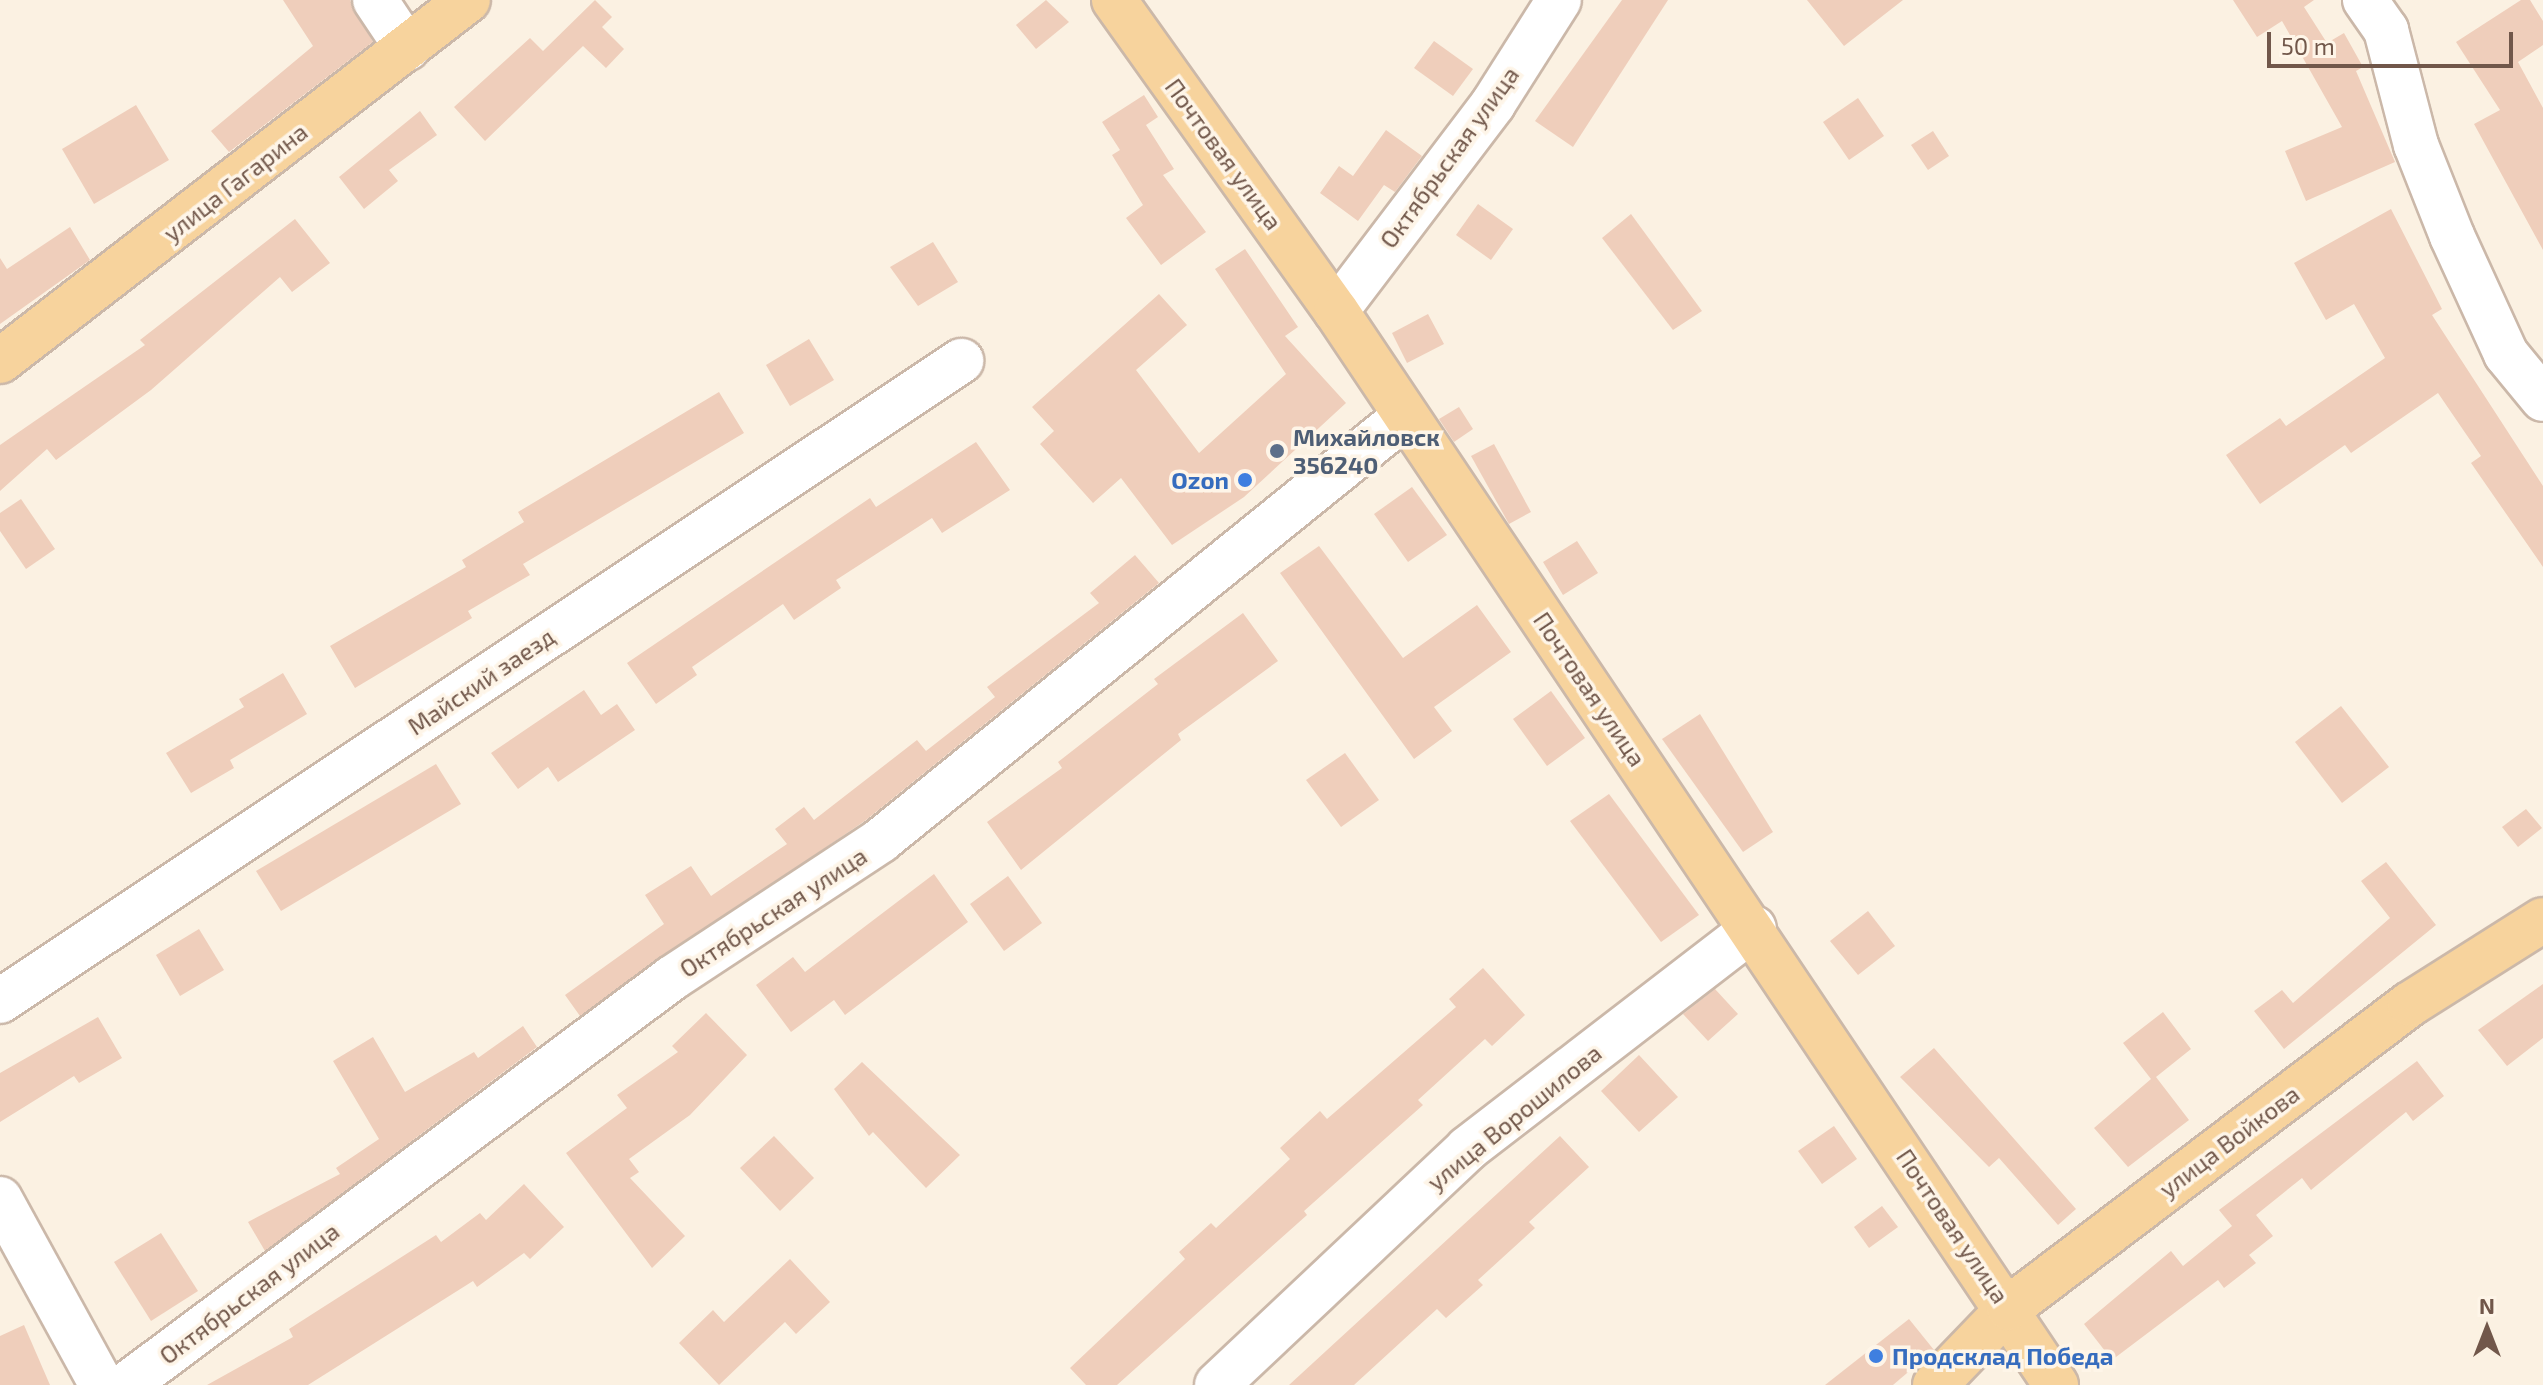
<!DOCTYPE html>
<html>
<head>
<meta charset="utf-8">
<style>
  body { margin:0 }
  #map { position:relative; width:2543px; height:1385px; overflow:hidden; background:#fbf1e2; font-family:"Exo 2",sans-serif }
  div>[style] { position:absolute }
  [style*='--x'] { left:calc(var(--x)*1px); top:calc(var(--y)*1px); width:calc(var(--w)*1px); rotate:calc(var(--a)*1deg) }
  .building>* { inset:0; background:#efcebb }
  .roads { filter:drop-shadow(2px 0 #cbb8a9) drop-shadow(-2px 0 #cbb8a9) drop-shadow(0 2px #cbb8a9) drop-shadow(0 -2px #cbb8a9) }
  .minor>* { height:44px; margin:-22px; padding:0 22px; transform-origin:22px; border-radius:22px; background:#fff }
  .major>* { height:44px; margin:-22px; padding:0 22px; transform-origin:22px; border-radius:22px; background:#f7d39d }
  .dots>* { width:22px; height:22px; translate:-50% -50%; box-sizing:border-box; border:4px solid #fef5e8; border-radius:50% }
  span { translate:-50% -50%; white-space:nowrap; text-align:center; line-height:1.15; -webkit-text-stroke:7px #fef5e8; paint-order:stroke }
  .street-label { font-size:24px; color:#71574a }
  .service-label { font-size:24px; color:#4e5e75; font-weight:700 }
  .left { translate:0 -50%; text-align:left }
  .shop-label { font-size:24px; color:#366cbe; font-weight:700 }
  .right { translate:-100% -50%; text-align:right }
  .north { position:absolute; left:2447px; top:1289px; width:80px; height:80px; -webkit-text-stroke:6px #fef5e8; paint-order:stroke; rotate:0deg; font-size:22px; font-weight:700; line-height:32px; text-align:center; color:#71574a }
  .north::after { content:''; display:block; margin:auto; width:28px; height:36px; background:#71574a; clip-path:polygon(50% 0,100% 100%,50% 72%,0 100%) }
  .scale { position:absolute; left:2267px; top:32px; width:246px; height:36px; box-sizing:border-box; border:4px solid #71574a; border-top:0; padding-left:10px; font-size:24px; line-height:28px; white-space:nowrap; color:#71574a; -webkit-text-stroke:6px #fef5e8; paint-order:stroke }
</style>
</head>
<body>
<div id="map">
  <div class="building">
    <div style="clip-path:polygon(283px 0,350px 0,373px 42px,229px 152px,211px 131px,313px 46px)"></div>
    <div style="clip-path:polygon(595px 0,612px 17px,602px 27px,624px 49px,606px 68px,583px 46px,485px 141px,454px 107px,530px 38px,543px 51px)"></div>
    <div style="clip-path:polygon(1046px 0,1069px 22px,1036px 49px,1016px 25px)"></div>
    <div style="clip-path:polygon(1622px 0,1668px 0,1573px 147px,1535px 121px)"></div>
    <div style="clip-path:polygon(1807px 0,1903px 0,1844px 46px)"></div>
    <div style="clip-path:polygon(2233px 0,2314px 0,2304px 7px,2327px 43px,2344px 33px,2363px 67px,2356px 71px,2395px 162px,2306px 201px,2285px 151px,2342px 127px,2282px 21px,2257px 37px)"></div>
    <div style="clip-path:polygon(2521px 0,2530px 0,2543px 21px,2543px 45px,2518px 62px,2543px 108px,2543px 250px,2474px 124px,2500px 110px,2456px 42px)"></div>
    <div style="clip-path:polygon(1434px 41px,1473px 69px,1453px 96px,1414px 68px)"></div>
    <div style="clip-path:polygon(1144px 95px,1158px 117px,1146px 125px,1174px 169px,1163px 175px,1206px 232px,1161px 265px,1126px 218px,1143px 205px,1112px 155px,1120px 150px,1102px 122px)"></div>
    <div style="clip-path:polygon(1858px 98px,1884px 136px,1849px 160px,1823px 122px)"></div>
    <div style="clip-path:polygon(136px 105px,169px 160px,94px 204px,62px 149px)"></div>
    <div style="clip-path:polygon(420px 111px,437px 135px,389px 170px,398px 181px,364px 209px,339px 177px)"></div>
    <div style="clip-path:polygon(1386px 130px,1422px 156px,1395px 192px,1384px 185px,1358px 221px,1320px 193px,1339px 166px,1353px 176px)"></div>
    <div style="clip-path:polygon(1933px 131px,1949px 156px,1928px 170px,1911px 145px)"></div>
    <div style="clip-path:polygon(1478px 204px,1513px 229px,1491px 260px,1456px 235px)"></div>
    <div style="clip-path:polygon(2391px 209px,2442px 309px,2432px 315px,2543px 486px,2543px 567px,2471px 463px,2481px 456px,2438px 393px,2351px 453px,2345px 445px,2260px 504px,2226px 455px,2280px 418px,2286px 426px,2385px 358px,2354px 304px,2326px 320px,2294px 263px)"></div>
    <div style="clip-path:polygon(1631px 214px,1702px 311px,1673px 330px,1602px 238px)"></div>
    <div style="clip-path:polygon(295px 219px,330px 263px,292px 292px,280px 277px,151px 390px,56px 460px,47px 449px,0 491px,0 445px,145px 345px,140px 340px)"></div>
    <div style="clip-path:polygon(70px 227px,90px 260px,0 324px,0 258px,7px 269px)"></div>
    <div style="clip-path:polygon(933px 242px,958px 282px,918px 306px,890px 267px)"></div>
    <div style="clip-path:polygon(1245px 249px,1298px 327px,1285px 336px,1346px 403px,1244px 497px,1172px 545px,1121px 478px,1093px 503px,1040px 444px,1054px 431px,1032px 407px,1159px 294px,1187px 325px,1136px 370px,1199px 453px,1286px 374px,1215px 269px)"></div>
    <div style="clip-path:polygon(1428px 314px,1444px 344px,1407px 363px,1392px 333px)"></div>
    <div style="clip-path:polygon(809px 339px,834px 380px,790px 406px,766px 365px)"></div>
    <div style="clip-path:polygon(719px 392px,744px 433px,523px 564px,530px 575px,468px 611px,472px 618px,355px 688px,330px 646px,466px 567px,462px 560px,524px 522px,518px 512px)"></div>
    <div style="clip-path:polygon(1459px 407px,1473px 429px,1454px 442px,1439px 419px)"></div>
    <div style="clip-path:polygon(976px 442px,1010px 490px,942px 533px,932px 518px,836px 580px,841px 588px,794px 620px,783px 604px,692px 667px,697px 675px,656px 704px,627px 663px,870px 498px,876px 507px)"></div>
    <div style="clip-path:polygon(1494px 444px,1531px 512px,1509px 524px,1471px 456px)"></div>
    <div style="clip-path:polygon(1412px 487px,1447px 535px,1408px 562px,1374px 514px)"></div>
    <div style="clip-path:polygon(21px 499px,55px 549px,26px 569px,0 531px,0 513px)"></div>
    <div style="clip-path:polygon(1577px 541px,1598px 573px,1563px 595px,1543px 562px)"></div>
    <div style="clip-path:polygon(1319px 546px,1403px 658px,1477px 605px,1511px 652px,1434px 707px,1452px 731px,1414px 759px,1280px 573px)"></div>
    <div style="clip-path:polygon(1135px 555px,1159px 583px,866px 820px,580px 1016px,565px 995px,664px 924px,645px 895px,691px 866px,711px 896px,787px 844px,775px 829px,804px 807px,814px 820px,917px 740px,926px 751px,995px 697px,987px 687px,1099px 603px,1090px 593px)"></div>
    <div style="clip-path:polygon(1243px 613px,1278px 661px,1178px 734px,1181px 740px,1021px 870px,987px 822px,1062px 768px,1058px 762px,1158px 684px,1154px 679px)"></div>
    <div style="clip-path:polygon(283px 673px,307px 714px,230px 760px,234px 768px,191px 793px,166px 753px,244px 707px,239px 699px)"></div>
    <div style="clip-path:polygon(584px 690px,601px 715px,617px 704px,635px 730px,558px 782px,548px 767px,518px 789px,491px 753px)"></div>
    <div style="clip-path:polygon(1551px 691px,1585px 738px,1547px 766px,1513px 719px)"></div>
    <div style="clip-path:polygon(2341px 706px,2389px 767px,2342px 803px,2295px 742px)"></div>
    <div style="clip-path:polygon(1700px 714px,1773px 832px,1743px 852px,1662px 739px)"></div>
    <div style="clip-path:polygon(1345px 753px,1379px 800px,1341px 827px,1306px 780px)"></div>
    <div style="clip-path:polygon(436px 764px,461px 804px,281px 911px,256px 871px)"></div>
    <div style="clip-path:polygon(1609px 794px,1699px 915px,1661px 942px,1570px 821px)"></div>
    <div style="clip-path:polygon(2526px 809px,2542px 828px,2518px 847px,2502px 827px)"></div>
    <div style="clip-path:polygon(2386px 862px,2436px 925px,2284px 1049px,2254px 1011px,2282px 990px,2293px 1003px,2390px 918px,2361px 881px)"></div>
    <div style="clip-path:polygon(934px 874px,968px 922px,845px 1015px,834px 1000px,791px 1032px,756px 985px,793px 957px,805px 972px)"></div>
    <div style="clip-path:polygon(1008px 876px,1042px 923px,1004px 951px,970px 904px)"></div>
    <div style="clip-path:polygon(1868px 911px,1895px 946px,1858px 975px,1830px 941px)"></div>
    <div style="clip-path:polygon(199px 929px,224px 970px,180px 996px,156px 955px)"></div>
    <div style="clip-path:polygon(1483px 968px,1525px 1015px,1492px 1046px,1485px 1039px,1418px 1100px,1423px 1105px,1304px 1211px,1307px 1215px,1117px 1385px,1086px 1385px,1070px 1368px,1185px 1259px,1179px 1252px,1211px 1223px,1216px 1228px,1290px 1159px,1280px 1148px,1320px 1111px,1327px 1119px,1456px 1007px,1449px 999px)"></div>
    <div style="clip-path:polygon(2543px 984px,2543px 1038px,2507px 1066px,2478px 1030px)"></div>
    <div style="clip-path:polygon(1715px 989px,1738px 1014px,1708px 1041px,1683px 1014px)"></div>
    <div style="clip-path:polygon(2163px 1012px,2191px 1049px,2156px 1077px,2189px 1120px,2128px 1167px,2094px 1128px,2151px 1079px,2123px 1043px)"></div>
    <div style="clip-path:polygon(706px 1013px,747px 1055px,690px 1115px,629px 1159px,639px 1172px,630px 1178px,685px 1236px,652px 1268px,566px 1153px,627px 1108px,617px 1095px,678px 1052px,672px 1046px)"></div>
    <div style="clip-path:polygon(98px 1017px,122px 1058px,79px 1083px,74px 1076px,0 1122px,0 1073px)"></div>
    <div style="clip-path:polygon(523px 1026px,537px 1047px,265px 1251px,248px 1222px,340px 1174px,336px 1168px,379px 1139px,333px 1061px,373px 1037px,405px 1092px,474px 1052px,478px 1058px)"></div>
    <div style="clip-path:polygon(1934px 1048px,2076px 1209px,2058px 1225px,1999px 1158px,1989px 1167px,1900px 1077px)"></div>
    <div style="clip-path:polygon(1639px 1055px,1678px 1097px,1639px 1132px,1601px 1091px)"></div>
    <div style="clip-path:polygon(2417px 1061px,2444px 1096px,2413px 1121px,2406px 1112px,2311px 1190px,2302px 1178px,2256px 1215px,2273px 1236px,2249px 1255px,2256px 1263px,2224px 1288px,2218px 1280px,2112px 1360px,2084px 1324px,2171px 1251px,2183px 1266px,2232px 1226px,2219px 1210px)"></div>
    <div style="clip-path:polygon(862px 1062px,960px 1155px,926px 1188px,873px 1132px,869px 1136px,834px 1089px)"></div>
    <div style="clip-path:polygon(1834px 1126px,1857px 1159px,1822px 1184px,1798px 1151px)"></div>
    <div style="clip-path:polygon(774px 1136px,814px 1178px,780px 1211px,740px 1168px)"></div>
    <div style="clip-path:polygon(1560px 1136px,1589px 1167px,1529px 1222px,1535px 1228px,1478px 1280px,1483px 1285px,1446px 1318px,1437px 1309px,1354px 1385px,1289px 1385px)"></div>
    <div style="clip-path:polygon(524px 1184px,564px 1227px,530px 1259px,524px 1253px,477px 1287px,473px 1281px,308px 1385px,207px 1385px,293px 1337px,289px 1329px,436px 1235px,441px 1242px,480px 1213px,486px 1220px)"></div>
    <div style="clip-path:polygon(1882px 1206px,1898px 1227px,1869px 1248px,1854px 1227px)"></div>
    <div style="clip-path:polygon(161px 1233px,198px 1291px,151px 1321px,114px 1262px)"></div>
    <div style="clip-path:polygon(790px 1259px,830px 1302px,796px 1334px,785px 1322px,719px 1385px,679px 1343px,713px 1310px,724px 1322px)"></div>
    <div style="clip-path:polygon(1909px 1319px,1934px 1350px,1893px 1385px,1825px 1385px)"></div>
    <div style="clip-path:polygon(24px 1325px,50px 1385px,0 1385px,0 1336px)"></div>
  </div>
  <div class="roads">
    <div class="minor">
      <div style="--x:375;--y:0;--w:58;--a:56.3"></div>
      <div style="--x:2365;--y:0;--w:37;--a:55"></div>
      <div style="--x:2386;--y:30;--w:119;--a:75.4"></div>
      <div style="--x:2416;--y:145;--w:98;--a:68.4"></div>
      <div style="--x:2452;--y:236;--w:130;--a:65.4"></div>
      <div style="--x:2506;--y:354;--w:58;--a:50.6"></div>
      <div style="--x:1336;--y:311;--w:260;--a:-52.8"></div>
      <div style="--x:1493;--y:104;--w:123;--a:-57.6"></div>
      <div style="--x:0;--y:1001;--w:1155;--a:-33.66"></div>
      <div style="--x:0;--y:1199;--w:212;--a:61.3"></div>
      <div style="--x:126;--y:1385;--w:681;--a:-36.7"></div>
      <div style="--x:672;--y:978;--w:250;--a:-33.4"></div>
      <div style="--x:881;--y:840;--w:671;--a:-38.95"></div>
      <div style="--x:1217;--y:1385;--w:344;--a:-43.3"></div>
      <div style="--x:1467;--y:1149;--w:362;--a:-37.6"></div>
    </div>
    <div class="major">
      <div style="--x:1114;--y:0;--w:382;--a:54.5"></div>
      <div style="--x:1336;--y:311;--w:1293;--a:56.16"></div>
      <div style="--x:0;--y:361;--w:591;--a:-37.65"></div>
      <div style="--x:1935;--y:1385;--w:107;--a:-46.1"></div>
      <div style="--x:2009;--y:1308;--w:503;--a:-37.17"></div>
      <div style="--x:2410;--y:1004;--w:157;--a:-32.3"></div>
    </div>
  </div>
  <div class="dots">
    <div style="left:1277px;top:451px;background:#5c6f8a"></div>
    <div style="left:1245px;top:480px;background:#3f7fe0"></div>
    <div style="left:1876px;top:1356px;background:#3f7fe0"></div>
  </div>
  <div class="street-label">
    <span style="left:1224px;top:154px;rotate:54deg">Почтовая улица</span>
    <span style="left:1449px;top:157px;rotate:-54deg">Октябрьская улица</span>
    <span style="left:235px;top:182px;rotate:-38deg">улица Гагарина</span>
    <span style="left:481px;top:681px;rotate:-34deg">Майский заезд</span>
    <span style="left:1590px;top:689px;rotate:56deg">Почтовая улица</span>
    <span style="left:773px;top:912px;rotate:-33deg">Октябрьская улица</span>
    <span style="left:1514px;top:1117px;rotate:-39deg">улица Ворошилова</span>
    <span style="left:2229px;top:1141px;rotate:-37deg">улица Войкова</span>
    <span style="left:1953px;top:1226px;rotate:56deg">Почтовая улица</span>
    <span style="left:249px;top:1293px;rotate:-37deg">Октябрьская улица</span>
  </div>
  <div class="service-label">
    <span class="left" style="left:1293px;top:451px">Михайловск<br>356240</span>
  </div>
  <div class="shop-label">
    <span class="right" style="left:1229px;top:480px">Ozon</span>
    <span class="left" style="left:1892px;top:1356px">Продсклад Победа</span>
  </div>
  <div class="north">N</div>
  <div class="scale">50 m</div>
</div>
</body>
</html>
